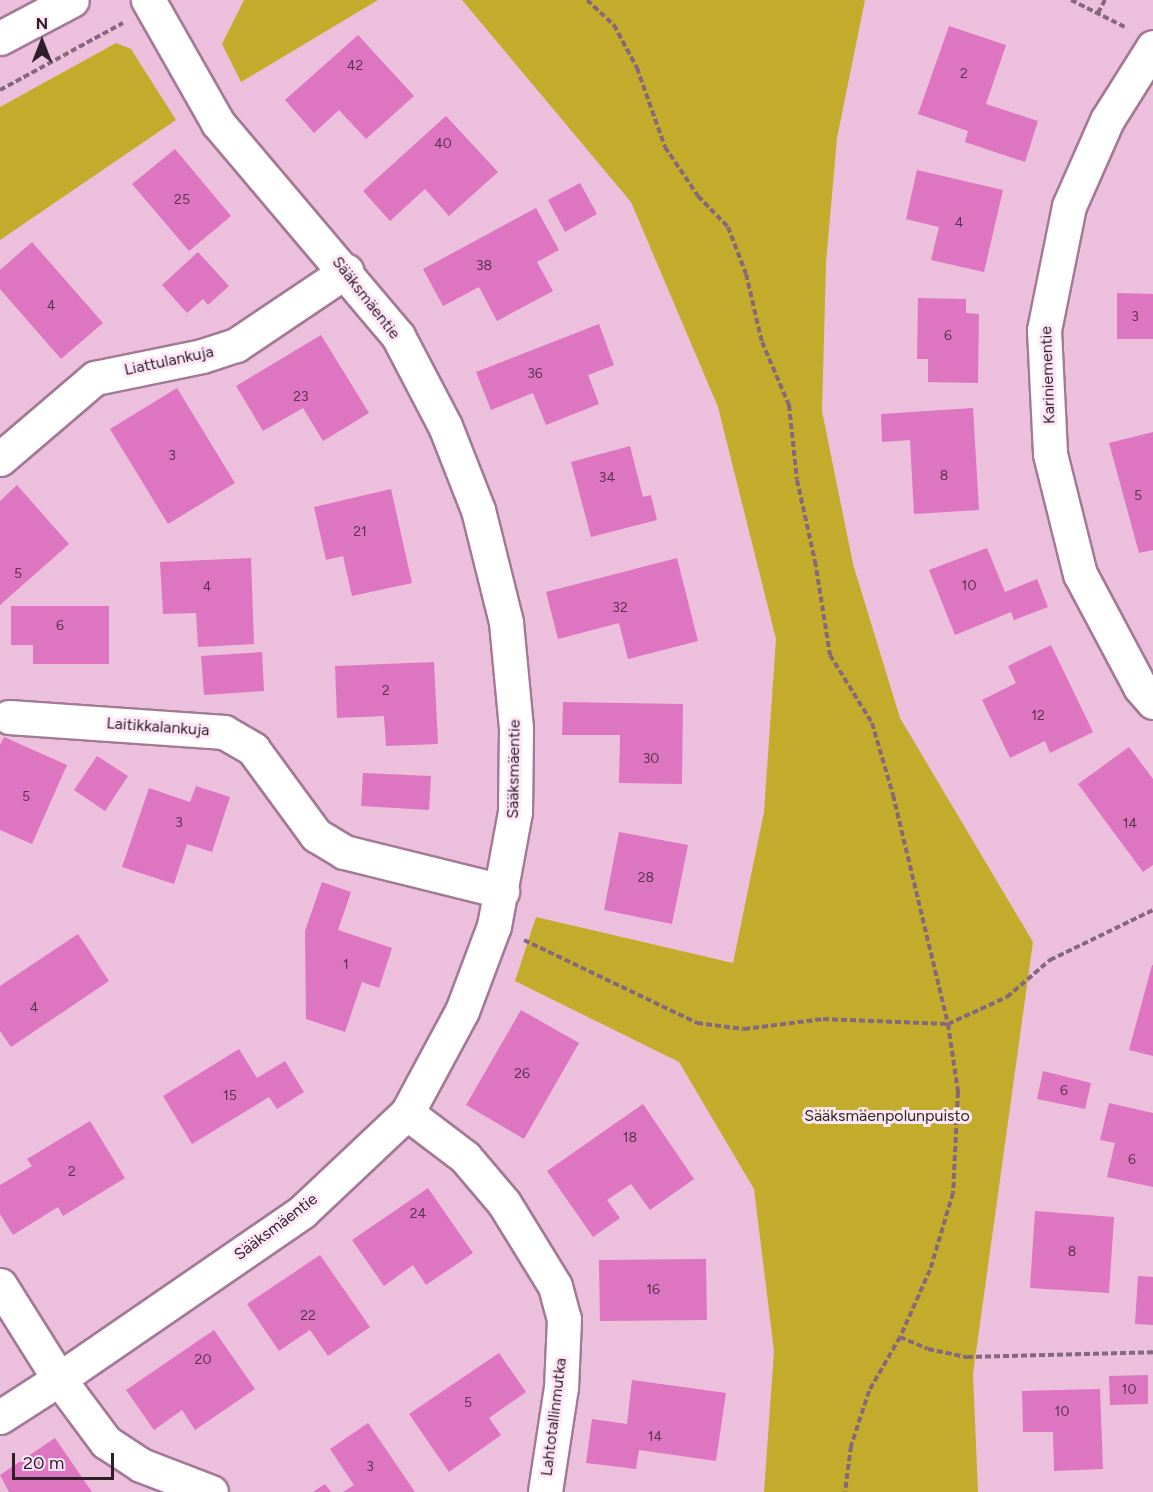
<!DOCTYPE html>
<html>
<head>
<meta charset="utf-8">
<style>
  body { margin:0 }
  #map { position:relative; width:1153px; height:1492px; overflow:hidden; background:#ecbfdd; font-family:Figtree,sans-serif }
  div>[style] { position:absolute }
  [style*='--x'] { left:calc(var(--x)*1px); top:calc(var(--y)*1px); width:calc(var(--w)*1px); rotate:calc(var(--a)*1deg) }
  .green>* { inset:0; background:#c3ac2b }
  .building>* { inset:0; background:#dd75c0 }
  .path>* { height:4px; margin-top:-2px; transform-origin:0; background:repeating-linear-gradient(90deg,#86687d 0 6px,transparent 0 9px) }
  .roads { filter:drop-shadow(2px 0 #a37a96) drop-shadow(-2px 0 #a37a96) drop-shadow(0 2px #a37a96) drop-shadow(0 -2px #a37a96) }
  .minor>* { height:33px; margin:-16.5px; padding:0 16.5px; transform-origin:16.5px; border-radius:16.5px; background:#fff }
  span { translate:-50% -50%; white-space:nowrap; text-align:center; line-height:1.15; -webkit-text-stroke:6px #ffe7f7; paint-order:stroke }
  .number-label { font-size:14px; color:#5a3450 }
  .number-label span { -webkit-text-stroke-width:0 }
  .street-label { font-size:16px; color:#2f1e2a }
  .park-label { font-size:16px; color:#2f2b14 }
  .north { position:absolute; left:12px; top:12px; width:60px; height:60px; -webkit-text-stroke:4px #ffe7f7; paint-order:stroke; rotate:0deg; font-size:16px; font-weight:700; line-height:24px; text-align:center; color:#2f1e2a }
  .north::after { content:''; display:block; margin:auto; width:21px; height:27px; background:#2f1e2a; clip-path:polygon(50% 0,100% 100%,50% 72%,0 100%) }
  .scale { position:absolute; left:12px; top:1453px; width:102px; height:27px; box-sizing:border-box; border:3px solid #2f1e2a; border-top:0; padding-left:8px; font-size:18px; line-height:21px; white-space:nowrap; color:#2f1e2a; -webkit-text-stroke:4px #ffe7f7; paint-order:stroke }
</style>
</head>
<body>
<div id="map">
  <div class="green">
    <div style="clip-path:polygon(244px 0,378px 0,241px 82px,222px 44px)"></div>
    <div style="clip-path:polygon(462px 0,865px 0,837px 138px,826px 263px,822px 411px,853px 564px,900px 718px,1033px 942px,973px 1374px,978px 1492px,764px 1492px,774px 1351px,754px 1189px,679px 1062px,515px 981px,536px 917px,733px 963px,764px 812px,776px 639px,718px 407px,631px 202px)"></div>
    <div style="clip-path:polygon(116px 43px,131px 49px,176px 120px,0 240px,0 107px)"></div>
  </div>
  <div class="building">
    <div style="clip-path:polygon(949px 26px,1006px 45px,986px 104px,1038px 121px,1025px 162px,965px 142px,968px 131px,918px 114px)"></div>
    <div style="clip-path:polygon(358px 35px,414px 96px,366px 139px,339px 110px,314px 133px,285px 100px)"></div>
    <div style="clip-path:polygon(446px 116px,498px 172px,449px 216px,425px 189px,390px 221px,363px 191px)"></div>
    <div style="clip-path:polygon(175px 149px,231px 216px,189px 251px,132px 184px)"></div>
    <div style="clip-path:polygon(917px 170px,1003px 190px,984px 272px,931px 260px,939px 227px,906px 219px)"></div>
    <div style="clip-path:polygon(580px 183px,597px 214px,565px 232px,548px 200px)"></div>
    <div style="clip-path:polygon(536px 208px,559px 250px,537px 262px,553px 291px,497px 321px,479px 287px,443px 306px,423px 269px)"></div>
    <div style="clip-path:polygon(32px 242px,103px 323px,61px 359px,0 289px,0 270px)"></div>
    <div style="clip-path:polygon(198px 252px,229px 286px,208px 305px,203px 299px,187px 313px,162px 285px)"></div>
    <div style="clip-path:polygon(1117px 293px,1153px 294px,1153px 339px,1117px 339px)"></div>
    <div style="clip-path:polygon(918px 298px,966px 299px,966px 313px,979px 314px,978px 383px,928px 382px,928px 359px,917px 359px)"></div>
    <div style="clip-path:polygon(599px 324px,614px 365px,588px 375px,599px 404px,546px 425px,533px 393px,491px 410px,476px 372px)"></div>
    <div style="clip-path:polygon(321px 335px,369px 413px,323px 441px,303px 408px,263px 431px,236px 386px)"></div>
    <div style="clip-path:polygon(177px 388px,235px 483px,168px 524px,110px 429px)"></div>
    <div style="clip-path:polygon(973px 408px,979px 510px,914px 514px,910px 440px,882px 442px,881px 414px)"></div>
    <div style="clip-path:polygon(1153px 432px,1153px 550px,1139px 553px,1109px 443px)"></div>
    <div style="clip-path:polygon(630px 446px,643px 497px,651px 495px,657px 520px,591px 537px,571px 462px)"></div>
    <div style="clip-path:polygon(17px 485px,69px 544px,0 605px,0 501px)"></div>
    <div style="clip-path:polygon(391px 489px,412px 583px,352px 596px,343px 556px,326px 560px,314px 507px)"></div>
    <div style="clip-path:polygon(987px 548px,1005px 592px,1037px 579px,1048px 607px,1014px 620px,1011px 612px,955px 635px,929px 570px)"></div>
    <div style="clip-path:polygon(251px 558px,254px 644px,198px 647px,196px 613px,163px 614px,160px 562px)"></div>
    <div style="clip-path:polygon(677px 558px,698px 641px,628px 659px,619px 623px,558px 639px,546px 592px)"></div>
    <div style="clip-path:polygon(11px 606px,109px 606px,109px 664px,33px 664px,33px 645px,11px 645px)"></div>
    <div style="clip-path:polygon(1051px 645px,1093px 732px,1050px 753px,1045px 741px,1010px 758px,982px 700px,1016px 683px,1008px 666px)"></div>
    <div style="clip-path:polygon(262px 652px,264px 691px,204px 695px,201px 656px)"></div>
    <div style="clip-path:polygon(434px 662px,438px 744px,386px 746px,384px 716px,337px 718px,335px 666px)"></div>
    <div style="clip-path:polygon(563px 702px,683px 704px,682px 784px,619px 783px,620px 735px,562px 735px)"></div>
    <div style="clip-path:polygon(4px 737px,67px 765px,32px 844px,0 830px,0 745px)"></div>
    <div style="clip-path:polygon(1129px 747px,1153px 779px,1153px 865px,1143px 872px,1078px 784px)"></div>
    <div style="clip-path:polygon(97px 756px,128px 776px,105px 811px,74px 790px)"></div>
    <div style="clip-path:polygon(363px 773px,431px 776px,429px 810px,361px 806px)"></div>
    <div style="clip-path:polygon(196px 786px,230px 797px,212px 852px,187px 844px,174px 884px,122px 867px,149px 788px,190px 802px)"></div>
    <div style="clip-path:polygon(619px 832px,688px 845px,672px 924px,604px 910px)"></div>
    <div style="clip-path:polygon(322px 882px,351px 892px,338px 930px,392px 948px,379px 988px,362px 982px,345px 1032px,306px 1019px,305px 931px)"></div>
    <div style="clip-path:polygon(78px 934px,109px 981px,11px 1047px,0 1031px,0 986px)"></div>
    <div style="clip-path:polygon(1152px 965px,1153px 965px,1153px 1056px,1129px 1050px)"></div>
    <div style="clip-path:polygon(521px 1010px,579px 1043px,524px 1139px,466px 1105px)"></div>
    <div style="clip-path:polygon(239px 1049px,257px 1078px,285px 1061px,304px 1092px,277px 1109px,269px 1097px,192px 1144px,163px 1096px)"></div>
    <div style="clip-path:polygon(1043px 1071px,1091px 1083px,1085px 1109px,1037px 1099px)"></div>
    <div style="clip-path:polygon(1109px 1103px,1153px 1113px,1153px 1187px,1107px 1177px,1115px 1143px,1100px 1140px)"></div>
    <div style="clip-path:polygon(643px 1104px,694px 1179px,650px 1210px,631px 1184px,607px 1200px,620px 1218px,593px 1237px,547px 1171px)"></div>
    <div style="clip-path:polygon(90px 1121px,125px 1178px,63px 1216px,58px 1207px,13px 1235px,0 1214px,0 1185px,32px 1166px,27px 1159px)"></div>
    <div style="clip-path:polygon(428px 1188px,473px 1253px,426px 1285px,413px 1265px,384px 1286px,352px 1240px)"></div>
    <div style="clip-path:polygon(1035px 1211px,1114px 1217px,1109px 1293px,1030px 1288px)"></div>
    <div style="clip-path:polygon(320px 1255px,370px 1327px,328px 1356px,310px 1330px,279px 1351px,247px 1304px)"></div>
    <div style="clip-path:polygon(706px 1259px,707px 1320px,600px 1321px,599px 1260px)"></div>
    <div style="clip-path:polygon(1138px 1276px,1153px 1277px,1153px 1325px,1135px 1324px)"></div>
    <div style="clip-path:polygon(214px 1330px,255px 1389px,195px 1430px,182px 1410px,154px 1430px,126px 1390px)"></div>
    <div style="clip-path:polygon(499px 1353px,526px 1392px,489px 1418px,501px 1435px,449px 1472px,409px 1414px)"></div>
    <div style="clip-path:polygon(1148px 1375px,1148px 1404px,1110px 1405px,1109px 1376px)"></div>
    <div style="clip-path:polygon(632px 1380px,726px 1393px,716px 1461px,639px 1450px,636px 1469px,586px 1463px,592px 1419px,627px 1424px)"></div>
    <div style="clip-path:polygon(1100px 1389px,1103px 1469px,1054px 1471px,1053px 1432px,1023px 1432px,1022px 1391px)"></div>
    <div style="clip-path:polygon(368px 1423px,415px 1492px,343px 1492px,354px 1485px,330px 1449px)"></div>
    <div style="clip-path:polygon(55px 1438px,92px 1492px,9px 1492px,0 1475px)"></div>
    <div style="clip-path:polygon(325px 1484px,331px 1492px,313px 1492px)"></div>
  </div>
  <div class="path">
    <div style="--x:587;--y:0;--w:37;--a:43"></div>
    <div style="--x:614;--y:25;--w:49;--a:61.9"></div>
    <div style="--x:637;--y:68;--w:84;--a:70.5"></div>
    <div style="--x:665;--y:147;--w:59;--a:56"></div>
    <div style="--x:698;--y:196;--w:43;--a:45.9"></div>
    <div style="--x:728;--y:227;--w:50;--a:69"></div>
    <div style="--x:746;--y:274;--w:70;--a:76.8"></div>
    <div style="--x:762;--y:342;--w:69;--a:66.8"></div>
    <div style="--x:789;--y:405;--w:75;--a:83.9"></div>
    <div style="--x:797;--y:480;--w:83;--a:77.5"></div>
    <div style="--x:815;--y:561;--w:95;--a:80.9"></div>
    <div style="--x:830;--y:655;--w:80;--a:58.3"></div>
    <div style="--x:872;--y:723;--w:75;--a:73.7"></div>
    <div style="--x:893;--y:795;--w:236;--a:76.5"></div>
    <div style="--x:948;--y:1024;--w:69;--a:81.6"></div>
    <div style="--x:958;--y:1092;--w:101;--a:92.8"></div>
    <div style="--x:953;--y:1193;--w:80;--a:106.6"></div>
    <div style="--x:930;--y:1270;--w:73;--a:114.1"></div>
    <div style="--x:900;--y:1337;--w:62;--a:119.9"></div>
    <div style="--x:869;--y:1391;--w:58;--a:108.1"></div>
    <div style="--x:851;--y:1446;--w:46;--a:97.4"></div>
    <div style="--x:1071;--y:0;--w:63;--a:26.6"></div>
    <div style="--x:1098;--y:13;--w:15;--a:-62"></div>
    <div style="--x:0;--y:90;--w:140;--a:-28.6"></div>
    <div style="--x:524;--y:940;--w:192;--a:25.6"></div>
    <div style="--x:697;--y:1023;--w:47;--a:7.3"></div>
    <div style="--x:744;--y:1029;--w:80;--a:-7.2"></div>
    <div style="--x:823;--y:1019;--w:125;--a:2.3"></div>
    <div style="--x:948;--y:1024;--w:65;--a:-24.6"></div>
    <div style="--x:1007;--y:997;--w:57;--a:-40.7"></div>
    <div style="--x:1050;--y:960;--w:114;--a:-25.9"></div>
    <div style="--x:900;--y:1337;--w:30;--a:23"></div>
    <div style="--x:928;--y:1349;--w:40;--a:12"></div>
    <div style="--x:967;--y:1357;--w:186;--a:-1.5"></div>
  </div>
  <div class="roads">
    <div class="minor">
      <div style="--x:0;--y:38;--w:81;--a:-27.8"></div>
      <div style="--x:1153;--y:47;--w:86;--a:122.2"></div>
      <div style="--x:1107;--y:120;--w:94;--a:113.8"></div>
      <div style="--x:1069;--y:206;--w:126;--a:101.4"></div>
      <div style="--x:1044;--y:330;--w:124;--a:87.2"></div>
      <div style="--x:1050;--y:454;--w:124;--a:76"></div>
      <div style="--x:1080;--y:574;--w:128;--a:62"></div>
      <div style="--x:1140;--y:687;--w:20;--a:49"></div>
      <div style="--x:0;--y:459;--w:125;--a:-40.5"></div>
      <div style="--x:95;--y:378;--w:109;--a:-11.6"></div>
      <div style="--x:202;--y:356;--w:36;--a:-18"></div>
      <div style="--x:236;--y:345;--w:133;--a:-33.9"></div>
      <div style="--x:9;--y:717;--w:216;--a:4"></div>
      <div style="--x:224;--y:732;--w:34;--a:30"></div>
      <div style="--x:253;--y:749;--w:107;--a:53.8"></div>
      <div style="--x:316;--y:835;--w:33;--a:31"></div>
      <div style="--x:344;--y:852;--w:163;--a:13.9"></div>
      <div style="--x:407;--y:1113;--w:73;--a:37.2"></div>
      <div style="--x:465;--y:1157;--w:60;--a:49.7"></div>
      <div style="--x:504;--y:1203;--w:97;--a:58.4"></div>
      <div style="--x:555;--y:1286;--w:34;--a:75"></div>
      <div style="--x:564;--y:1319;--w:68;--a:92.5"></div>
      <div style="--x:561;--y:1387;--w:106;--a:98.7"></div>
      <div style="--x:0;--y:1285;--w:111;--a:57.9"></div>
      <div style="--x:59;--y:1379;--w:79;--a:53.3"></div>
      <div style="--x:106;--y:1442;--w:42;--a:33.3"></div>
      <div style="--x:141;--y:1465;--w:75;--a:21.1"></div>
      <div style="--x:0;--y:1417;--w:70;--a:-32.8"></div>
      <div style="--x:59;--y:1379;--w:296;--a:-34.5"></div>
      <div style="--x:303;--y:1211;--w:143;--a:-43.3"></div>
      <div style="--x:407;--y:1113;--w:116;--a:-61.7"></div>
      <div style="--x:462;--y:1011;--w:91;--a:-69.4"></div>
      <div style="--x:494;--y:926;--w:116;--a:-79.6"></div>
      <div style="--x:515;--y:812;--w:84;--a:-89.3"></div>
      <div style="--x:516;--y:728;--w:106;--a:-95.4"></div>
      <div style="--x:506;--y:622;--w:115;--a:-104"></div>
      <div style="--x:478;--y:510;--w:90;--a:-111.4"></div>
      <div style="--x:445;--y:426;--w:102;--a:-117.6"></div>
      <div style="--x:398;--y:336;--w:279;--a:-130.2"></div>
      <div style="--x:218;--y:123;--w:142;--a:-119.6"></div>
    </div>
  </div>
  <div class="number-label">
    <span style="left:355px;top:66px">42</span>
    <span style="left:964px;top:74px">2</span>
    <span style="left:443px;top:144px">40</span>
    <span style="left:182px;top:200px">25</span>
    <span style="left:959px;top:223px">4</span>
    <span style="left:484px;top:266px">38</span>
    <span style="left:51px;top:306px">4</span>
    <span style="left:1135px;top:317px">3</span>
    <span style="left:948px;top:336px">6</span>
    <span style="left:535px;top:374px">36</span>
    <span style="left:301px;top:397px">23</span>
    <span style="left:172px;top:456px">3</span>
    <span style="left:944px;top:476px">8</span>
    <span style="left:607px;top:478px">34</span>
    <span style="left:1138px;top:496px">5</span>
    <span style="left:360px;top:532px">21</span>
    <span style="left:18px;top:574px">5</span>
    <span style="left:969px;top:586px">10</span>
    <span style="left:207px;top:587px">4</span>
    <span style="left:620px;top:608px">32</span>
    <span style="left:60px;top:626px">6</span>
    <span style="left:386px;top:691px">2</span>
    <span style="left:1038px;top:716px">12</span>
    <span style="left:651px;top:759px">30</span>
    <span style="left:26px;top:797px">5</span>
    <span style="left:179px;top:823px">3</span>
    <span style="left:1130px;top:824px">14</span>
    <span style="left:646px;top:878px">28</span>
    <span style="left:346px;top:965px">1</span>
    <span style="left:34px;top:1008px">4</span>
    <span style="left:522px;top:1074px">26</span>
    <span style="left:1064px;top:1091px">6</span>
    <span style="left:230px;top:1096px">15</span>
    <span style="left:630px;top:1138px">18</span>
    <span style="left:1132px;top:1160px">6</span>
    <span style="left:72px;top:1172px">2</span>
    <span style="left:418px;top:1214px">24</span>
    <span style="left:1072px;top:1252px">8</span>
    <span style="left:653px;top:1290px">16</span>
    <span style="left:308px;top:1316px">22</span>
    <span style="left:203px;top:1360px">20</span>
    <span style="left:1129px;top:1390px">10</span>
    <span style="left:468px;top:1403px">5</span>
    <span style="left:1062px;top:1412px">10</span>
    <span style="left:655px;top:1437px">14</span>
    <span style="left:370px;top:1467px">3</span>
  </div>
  <div class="street-label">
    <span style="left:366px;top:298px;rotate:52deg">Sääksmäentie</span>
    <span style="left:169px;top:361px;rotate:-12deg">Liattulankuja</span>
    <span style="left:1048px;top:375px;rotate:-92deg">Kariniementie</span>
    <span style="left:158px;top:727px;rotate:4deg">Laitikkalankuja</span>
    <span style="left:514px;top:769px;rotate:-89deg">Sääksmäentie</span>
    <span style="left:276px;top:1227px;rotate:-37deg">Sääksmäentie</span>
    <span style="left:554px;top:1417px;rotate:-83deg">Lahtotallinmutka</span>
  </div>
  <div class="park-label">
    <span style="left:887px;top:1116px">Sääksmäenpolunpuisto</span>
  </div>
  <div class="north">N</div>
  <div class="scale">20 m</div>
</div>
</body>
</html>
